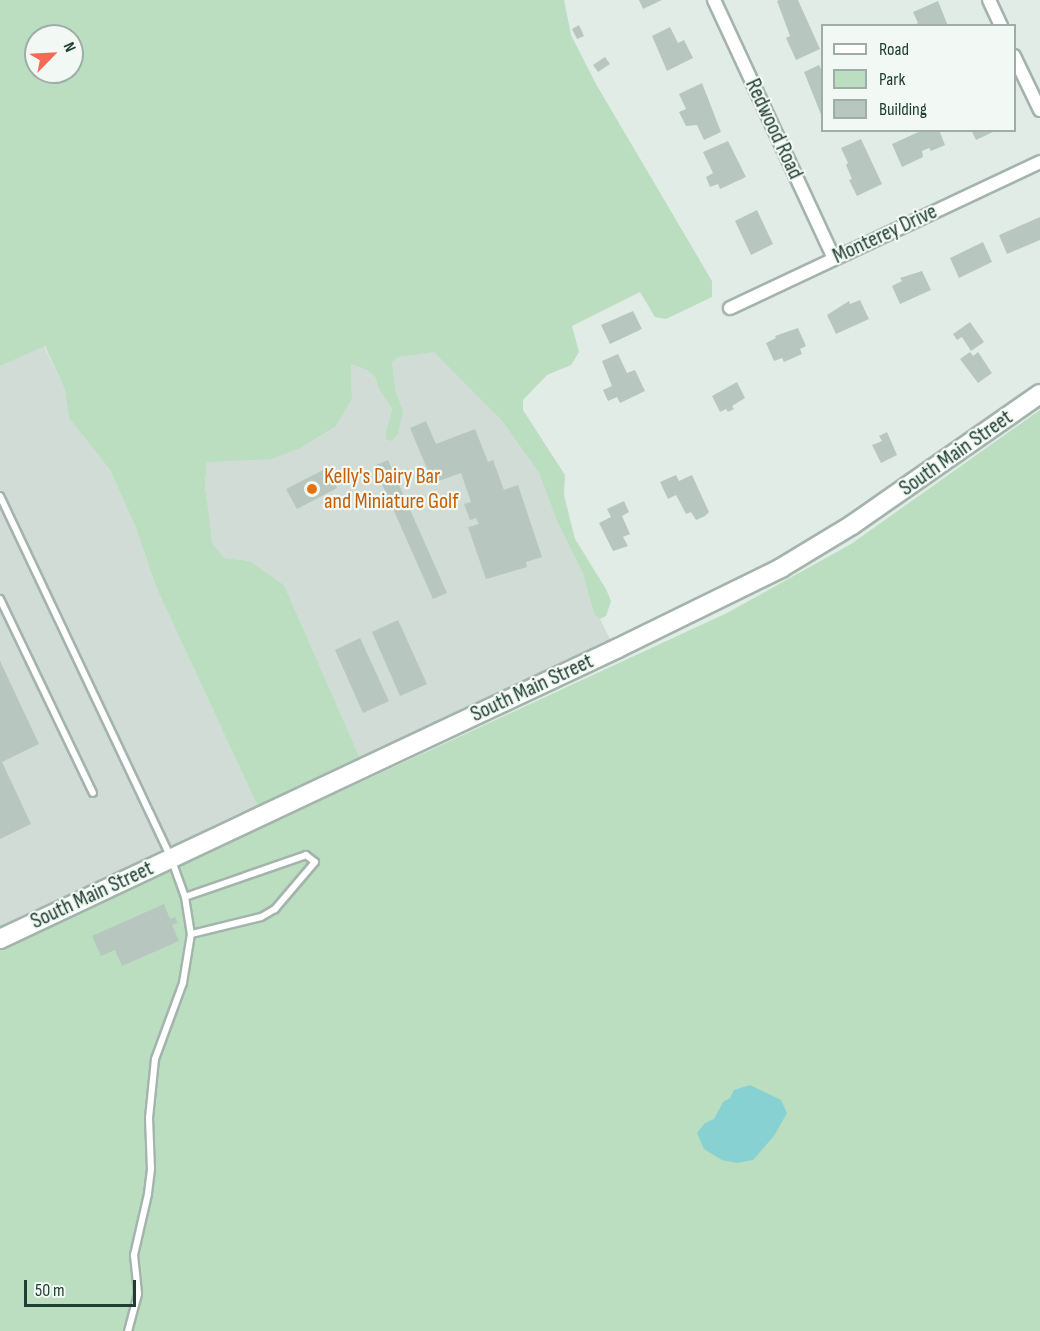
<!DOCTYPE html>
<html>
<head>
<meta charset="utf-8">
<style>
  body { margin:0 }
  #map { position:relative; width:1040px; height:1331px; overflow:hidden; background:#e2ece6; font-family:"Sofia Sans Condensed",sans-serif }
  div>[style] { position:absolute }
  [style*='--x'] { left:calc(var(--x)*1px); top:calc(var(--y)*1px); width:calc(var(--w)*1px); rotate:calc(var(--a)*1deg) }
  .built>* { inset:0; background:#d0dcd5 }
  .green>* { inset:0; background:#badebf }
  .water>* { inset:0; background:#88d1d3 }
  .building>* { inset:0; background:#b7c7bf }
  .roads { filter:drop-shadow(2px 0 #a4b4ad) drop-shadow(-2px 0 #a4b4ad) drop-shadow(0 2px #a4b4ad) drop-shadow(0 -2px #a4b4ad) }
  .lane>* { height:6px; margin:-3px; padding:0 3px; transform-origin:3px; border-radius:3px; background:#fff }
  .street>* { height:12px; margin:-6px; padding:0 6px; transform-origin:6px; border-radius:6px; background:#fff }
  .secondary>* { height:18px; margin:-9px; padding:0 9px; transform-origin:9px; border-radius:9px; background:#fff }
  .dots>* { width:16px; height:16px; translate:-50% -50%; box-sizing:border-box; border:3px solid #f2f9f5; border-radius:50% }
  span { translate:-50% -50%; white-space:nowrap; text-align:center; line-height:1.15; -webkit-text-stroke:4.5px #f2f9f5; paint-order:stroke }
  .street-label { font-size:22px; color:#213e33 }
  .food-label { font-size:22px; color:#c56008 }
  .left { translate:0 -50%; text-align:left }
  .legend { position:absolute; left:821px; top:24px; width:195px; height:108px; box-sizing:border-box; background:#f2f9f5; border:2px solid #9eaea7; margin:0; padding:8px 10px; list-style:none; font-size:18px; color:#213e33 }
  .legend li { display:flex; align-items:center; gap:12px; height:30px }
  .legend b { width:30px; border:2px solid #9eaea7 }
  .north { position:absolute; left:24px; top:24px; width:60px; height:60px; box-sizing:border-box; background:#f2f9f5; border:2px solid #9eaea7; border-radius:50%; rotate:66deg; font-size:16px; font-weight:700; line-height:24px; text-align:center; color:#213e33 }
  .north::after { content:''; display:block; margin:auto; width:21px; height:27px; background:#f56a57; clip-path:polygon(50% 0,100% 100%,50% 72%,0 100%) }
  .scale { position:absolute; left:24px; top:1280px; width:112px; height:27px; box-sizing:border-box; border:3px solid #213e33; border-top:0; padding-left:8px; font-size:18px; line-height:21px; white-space:nowrap; color:#213e33; -webkit-text-stroke:4px #f2f9f5; paint-order:stroke }
</style>
</head>
<body>
<div id="map">
  <div class="built">
    <div style="clip-path:polygon(44px 346px,65px 390px,69px 418px,110px 470px,136px 528px,156px 587px,259px 809px,0 930px,0 366px)"></div>
    <div style="clip-path:polygon(434px 351px,502px 421px,539px 473px,557px 521px,583px 574px,594px 614px,600px 619px,611px 641px,360px 758px,284px 585px,250px 561px,224px 558px,211px 543px,205px 485px,207px 462px,231px 459px,352px 398px,351px 364px,367px 370px,375px 377px,379px 389px,392px 409px,386px 432px,403px 410px,396px 392px,392px 362px,399px 357px)"></div>
  </div>
  <div class="green">
    <div style="clip-path:polygon(evenodd,0 0,564px 0,571px 35px,596px 84px,712px 281px,712px 297px,666px 319px,655px 317px,640px 292px,572px 326px,579px 352px,571px 365px,547px 375px,523px 400px,523px 410px,565px 475px,564px 495px,575px 539px,606px 589px,611px 601px,606px 616px,600px 619px,594px 614px,583px 574px,557px 521px,539px 473px,502px 421px,434px 352px,399px 357px,392px 362px,396px 392px,403px 410px,398px 434px,392px 441px,386px 439px,386px 432px,392px 409px,379px 389px,375px 377px,367px 370px,351px 364px,352px 398px,336px 426px,300px 448px,272px 459px,207px 462px,205px 485px,212px 543px,224px 558px,250px 561px,284px 585px,360px 758px,259px 809px,156px 587px,136px 528px,110px 470px,69px 418px,65px 390px,45px 346px,0 366px,0 0,36px 36px,72px 36px,72px 72px,36px 72px,36px 36px)"></div>
    <div style="clip-path:polygon(1040px 410px,1040px 1331px,0 1331px,0 949px,727px 613px,851px 544px)"></div>
  </div>
  <div class="water">
    <div style="clip-path:polygon(750px 1085px,781px 1100px,787px 1113px,774px 1136px,753px 1160px,737px 1163px,722px 1160px,704px 1149px,697px 1133px,705px 1123px,714px 1119px,723px 1102px,730px 1098px,734px 1090px)"></div>
  </div>
  <div class="building">
    <div style="clip-path:polygon(639px 0,662px 0,643px 9px)"></div>
    <div style="clip-path:polygon(779px 0,798px 0,820px 49px,796px 60px,786px 38px,790px 36px,777px 1px)"></div>
    <div style="clip-path:polygon(938px 1px,948px 26px,912px 26px,918px 23px,913px 12px)"></div>
    <div style="clip-path:polygon(579px 25px,584px 36px,577px 39px,572px 29px)"></div>
    <div style="clip-path:polygon(670px 27px,678px 43px,684px 40px,693px 58px,667px 71px,652px 36px)"></div>
    <div style="clip-path:polygon(605px 57px,610px 64px,598px 72px,593px 65px)"></div>
    <div style="clip-path:polygon(819px 65px,822px 71px,822px 117px,804px 72px)"></div>
    <div style="clip-path:polygon(702px 83px,721px 132px,704px 140px,697px 125px,686px 126px,679px 112px,686px 109px,679px 94px)"></div>
    <div style="clip-path:polygon(923px 130px,939px 130px,945px 145px,931px 151px,929px 148px,922px 151px,923px 157px,902px 167px,892px 144px)"></div>
    <div style="clip-path:polygon(971px 130px,997px 130px,976px 140px)"></div>
    <div style="clip-path:polygon(861px 139px,882px 184px,857px 196px,849px 180px,852px 179px,846px 165px,848px 163px,841px 148px)"></div>
    <div style="clip-path:polygon(728px 141px,746px 177px,720px 189px,718px 184px,710px 187px,706px 177px,713px 173px,703px 152px)"></div>
    <div style="clip-path:polygon(757px 210px,773px 244px,751px 255px,735px 221px)"></div>
    <div style="clip-path:polygon(1040px 217px,1040px 240px,1007px 254px,999px 235px)"></div>
    <div style="clip-path:polygon(983px 242px,992px 262px,959px 278px,950px 258px)"></div>
    <div style="clip-path:polygon(922px 271px,931px 290px,900px 304px,892px 286px,902px 281px,900px 278px)"></div>
    <div style="clip-path:polygon(860px 300px,869px 319px,836px 334px,827px 315px,849px 301px,850px 304px)"></div>
    <div style="clip-path:polygon(633px 311px,642px 329px,610px 344px,601px 325px)"></div>
    <div style="clip-path:polygon(970px 322px,984px 342px,971px 351px,962px 337px,957px 340px,953px 334px)"></div>
    <div style="clip-path:polygon(798px 328px,806px 346px,800px 349px,802px 354px,784px 362px,782px 358px,774px 361px,766px 343px,776px 338px,775px 336px)"></div>
    <div style="clip-path:polygon(970px 352px,973px 356px,978px 352px,992px 373px,978px 383px,960px 359px)"></div>
    <div style="clip-path:polygon(618px 354px,627px 373px,635px 370px,645px 391px,620px 403px,617px 397px,608px 401px,603px 390px,612px 386px,602px 361px)"></div>
    <div style="clip-path:polygon(737px 382px,745px 398px,732px 406px,734px 409px,728px 412px,726px 409px,720px 412px,712px 396px)"></div>
    <div style="clip-path:polygon(426px 421px,436px 444px,475px 429px,488px 462px,493px 460px,504px 490px,518px 485px,542px 557px,526px 562px,527px 567px,486px 579px,468px 527px,479px 524px,476px 518px,470px 520px,464px 504px,471px 502px,461px 473px,433px 483px,410px 428px)"></div>
    <div style="clip-path:polygon(887px 432px,897px 455px,881px 463px,872px 445px,882px 441px,879px 436px)"></div>
    <div style="clip-path:polygon(388px 460px,447px 593px,433px 599px,374px 466px)"></div>
    <div style="clip-path:polygon(327px 468px,337px 488px,297px 509px,286px 489px)"></div>
    <div style="clip-path:polygon(676px 475px,679px 481px,692px 475px,709px 512px,705px 516px,696px 520px,691px 512px,686px 514px,676px 495px,668px 499px,660px 482px)"></div>
    <div style="clip-path:polygon(624px 501px,629px 512px,622px 516px,630px 534px,623px 537px,628px 546px,613px 551px,599px 523px,611px 517px,607px 509px)"></div>
    <div style="clip-path:polygon(398px 620px,427px 684px,400px 696px,372px 632px)"></div>
    <div style="clip-path:polygon(360px 638px,389px 701px,363px 713px,335px 650px)"></div>
    <div style="clip-path:polygon(0 661px,39px 744px,2px 762px,31px 824px,0 839px)"></div>
    <div style="clip-path:polygon(164px 904px,170px 919px,175px 917px,178px 923px,172px 925px,179px 941px,122px 966px,115px 950px,101px 956px,92px 936px)"></div>
  </div>
  <div class="roads">
    <div class="lane">
      <div style="--x:0;--y:496;--w:400;--a:64.7"></div>
      <div style="--x:171;--y:858;--w:41;--a:70.3"></div>
      <div style="--x:185;--y:897;--w:37;--a:81"></div>
      <div style="--x:191;--y:934;--w:50;--a:99.3"></div>
      <div style="--x:183;--y:983;--w:81;--a:110.2"></div>
      <div style="--x:155;--y:1059;--w:59;--a:95.8"></div>
      <div style="--x:149;--y:1118;--w:51;--a:87.8"></div>
      <div style="--x:151;--y:1169;--w:25;--a:97"></div>
      <div style="--x:148;--y:1194;--w:63;--a:102.9"></div>
      <div style="--x:134;--y:1255;--w:39;--a:84"></div>
      <div style="--x:138;--y:1294;--w:38;--a:105"></div>
      <div style="--x:0;--y:599;--w:215;--a:64.4"></div>
      <div style="--x:185;--y:897;--w:128;--a:-19.1"></div>
      <div style="--x:306;--y:855;--w:11;--a:38"></div>
      <div style="--x:315;--y:862;--w:62;--a:130.4"></div>
      <div style="--x:275;--y:909;--w:16;--a:150"></div>
      <div style="--x:261;--y:917;--w:72;--a:166.3"></div>
    </div>
    <div class="street">
      <div style="--x:714;--y:0;--w:285;--a:65.1"></div>
      <div style="--x:989;--y:0;--w:29;--a:65"></div>
      <div style="--x:1014;--y:56;--w:60;--a:64.3"></div>
      <div style="--x:730;--y:308;--w:343;--a:-25.2"></div>
    </div>
    <div class="secondary">
      <div style="--x:0;--y:939;--w:683;--a:-25.21"></div>
      <div style="--x:618;--y:648;--w:182;--a:-26.1"></div>
      <div style="--x:781;--y:568;--w:83;--a:-31.2"></div>
      <div style="--x:852;--y:525;--w:229;--a:-34.9"></div>
    </div>
  </div>
  <div class="dots">
    <div style="left:312px;top:489px;background:#e8710a"></div>
  </div>
  <div class="street-label">
    <span style="left:774px;top:129px;rotate:65deg">Redwood Road</span>
    <span style="left:885px;top:234px;rotate:-25deg">Monterey Drive</span>
    <span style="left:956px;top:453px;rotate:-35deg">South Main Street</span>
    <span style="left:532px;top:688px;rotate:-25deg">South Main Street</span>
    <span style="left:92px;top:895px;rotate:-25deg">South Main Street</span>
  </div>
  <div class="food-label">
    <span class="left" style="left:324px;top:489px">Kelly's Dairy Bar<br>and Miniature Golf</span>
  </div>
  <ul class="legend">
  <li><b style="height:8px;background:#fff"></b>Road</li>
  <li><b style="height:16px;background:#badebf"></b>Park</li>
  <li><b style="height:16px;background:#b7c7bf"></b>Building</li>
  </ul>
  <div class="north">N</div>
  <div class="scale">50 m</div>
</div>
</body>
</html>
